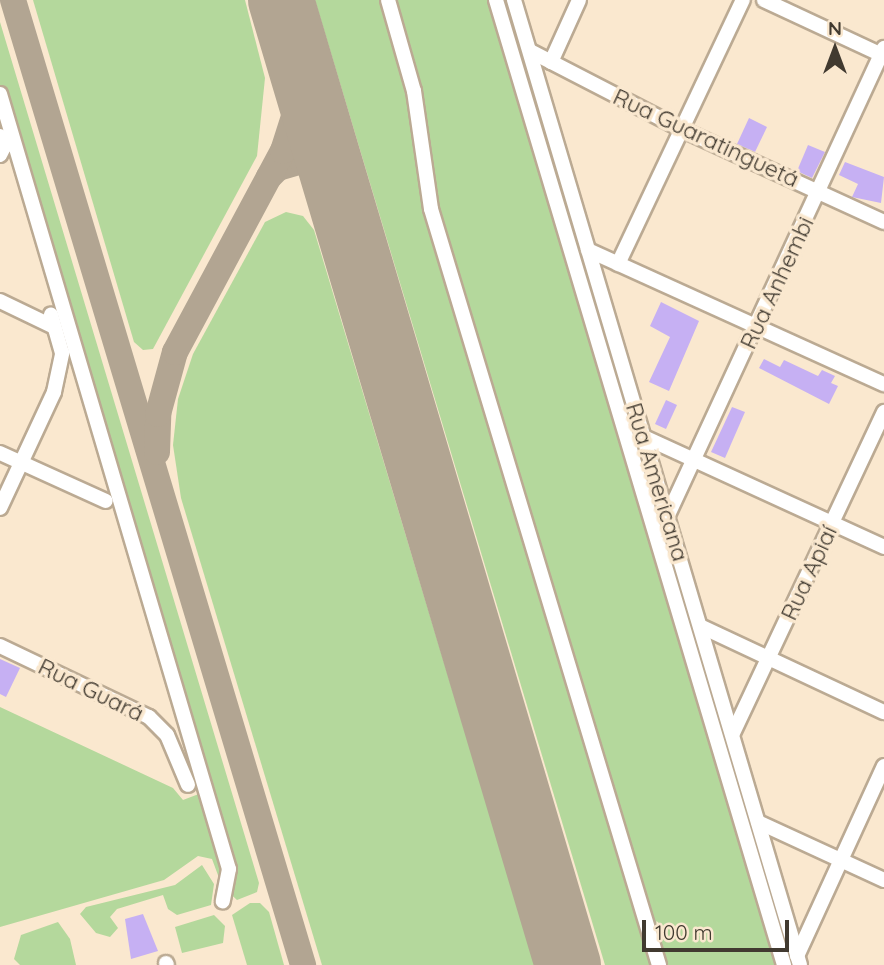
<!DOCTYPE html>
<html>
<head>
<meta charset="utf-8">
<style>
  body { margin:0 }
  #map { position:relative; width:884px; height:965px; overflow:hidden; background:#fae8cf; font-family:Quicksand,sans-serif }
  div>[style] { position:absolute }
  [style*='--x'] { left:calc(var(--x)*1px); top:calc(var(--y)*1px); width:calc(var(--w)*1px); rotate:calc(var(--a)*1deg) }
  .green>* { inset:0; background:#b4d89c }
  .taxiway>* { height:26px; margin:-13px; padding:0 13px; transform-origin:13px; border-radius:13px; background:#b2a592 }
  .runway>* { height:66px; margin:-33px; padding:0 33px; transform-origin:33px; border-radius:33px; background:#b2a592 }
  .building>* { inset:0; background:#c6b0f3 }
  .roads { filter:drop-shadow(2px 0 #bbaa93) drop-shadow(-2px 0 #bbaa93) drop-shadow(0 2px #bbaa93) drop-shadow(0 -2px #bbaa93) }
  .minor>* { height:14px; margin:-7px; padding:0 7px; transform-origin:7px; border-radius:7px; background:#fff }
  span { translate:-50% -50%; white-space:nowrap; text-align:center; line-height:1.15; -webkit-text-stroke:7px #fae8cf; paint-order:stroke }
  .street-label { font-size:23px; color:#413a30 }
  .north { position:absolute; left:800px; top:14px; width:70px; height:70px; -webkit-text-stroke:5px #fae8cf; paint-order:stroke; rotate:0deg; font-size:19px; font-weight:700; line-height:28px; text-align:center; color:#413a30 }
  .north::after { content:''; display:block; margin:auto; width:24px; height:32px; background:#413a30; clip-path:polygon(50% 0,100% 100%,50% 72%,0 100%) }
  .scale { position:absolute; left:642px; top:920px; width:147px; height:32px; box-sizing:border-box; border:4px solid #413a30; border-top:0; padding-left:9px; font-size:21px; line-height:24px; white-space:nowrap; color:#413a30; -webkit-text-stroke:5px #fae8cf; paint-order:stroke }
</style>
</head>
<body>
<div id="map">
  <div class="green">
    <div style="clip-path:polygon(33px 0,245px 0,265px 78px,257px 156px,153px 349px,143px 350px,134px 342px)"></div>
    <div style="clip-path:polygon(315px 0,503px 0,792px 965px,605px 965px)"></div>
    <div style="clip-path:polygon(0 22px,259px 883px,257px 892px,237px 900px,222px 886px,212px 859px,198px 856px,164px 880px,0 927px,0 707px,173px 788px,183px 800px,204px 792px,0 116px)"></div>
    <div style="clip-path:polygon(286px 212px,303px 216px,314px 230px,535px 965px,322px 965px,181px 498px,173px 445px,178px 399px,193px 354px,265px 222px)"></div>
    <div style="clip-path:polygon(202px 865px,214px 884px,211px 905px,177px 915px,168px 909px,163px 895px,117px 909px,110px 917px,118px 928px,110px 937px,96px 933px,80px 914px,86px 907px,175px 885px)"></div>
    <div style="clip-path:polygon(250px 903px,260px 903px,269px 912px,284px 965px,247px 965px,232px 915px)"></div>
    <div style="clip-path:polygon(214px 915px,225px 926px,223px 943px,182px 953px,175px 927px)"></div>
    <div style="clip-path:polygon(58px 922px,70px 939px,76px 965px,20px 965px,14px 959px,21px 935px)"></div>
  </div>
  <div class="taxiway">
    <div style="--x:13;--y:0;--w:1008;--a:73.27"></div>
    <div style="--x:269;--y:177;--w:13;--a:-45"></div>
    <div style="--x:278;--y:168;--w:25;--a:-16"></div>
    <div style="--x:302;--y:161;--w:15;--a:16"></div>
    <div style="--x:316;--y:165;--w:25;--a:42"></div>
    <div style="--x:157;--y:452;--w:38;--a:-88"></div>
    <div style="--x:158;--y:414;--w:64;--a:-74.7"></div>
    <div style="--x:175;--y:352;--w:228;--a:-61.8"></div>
    <div style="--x:283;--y:151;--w:46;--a:-72.3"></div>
    <div style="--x:297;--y:107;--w:38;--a:-84"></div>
  </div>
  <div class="runway">
    <div style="--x:281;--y:0;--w:1007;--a:73.44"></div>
  </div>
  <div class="building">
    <div style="clip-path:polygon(749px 118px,767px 127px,755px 152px,737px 144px)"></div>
    <div style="clip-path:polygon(808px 145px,825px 152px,812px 178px,797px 171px)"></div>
    <div style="clip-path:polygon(845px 162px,884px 177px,881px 203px,852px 197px,858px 184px,839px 175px)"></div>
    <div style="clip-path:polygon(661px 302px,699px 321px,669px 391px,649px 382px,670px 337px,650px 326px)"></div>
    <div style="clip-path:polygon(764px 359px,780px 367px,784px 360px,818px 376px,822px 370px,835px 376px,831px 383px,838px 386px,829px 404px,759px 368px)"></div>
    <div style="clip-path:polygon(666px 400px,677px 405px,666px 429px,655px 424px)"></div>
    <div style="clip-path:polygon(732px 407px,745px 412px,725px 458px,711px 452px)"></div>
    <div style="clip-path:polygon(0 659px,20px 668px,6px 697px,0 694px)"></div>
    <div style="clip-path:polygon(143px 914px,158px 951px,131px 959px,125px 919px)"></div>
  </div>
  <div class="roads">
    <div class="minor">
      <div style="--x:388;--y:0;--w:95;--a:74.1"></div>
      <div style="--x:414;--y:91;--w:119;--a:81.8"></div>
      <div style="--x:431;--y:209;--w:790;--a:73.22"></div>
      <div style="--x:496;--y:0;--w:1007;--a:73.38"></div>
      <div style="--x:514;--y:0;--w:1006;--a:73.49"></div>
      <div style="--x:764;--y:0;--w:132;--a:25"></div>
      <div style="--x:530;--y:51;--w:172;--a:27.3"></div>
      <div style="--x:683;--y:130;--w:221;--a:24.6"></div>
      <div style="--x:551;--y:62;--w:68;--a:-65.7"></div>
      <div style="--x:0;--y:94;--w:808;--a:73.54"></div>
      <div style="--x:229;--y:869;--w:33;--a:101"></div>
      <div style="--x:0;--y:136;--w:12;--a:70"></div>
      <div style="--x:4;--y:147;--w:9;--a:117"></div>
      <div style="--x:588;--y:250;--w:325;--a:24.4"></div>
      <div style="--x:618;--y:264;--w:292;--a:-64.7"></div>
      <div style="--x:0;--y:301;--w:60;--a:25.7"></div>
      <div style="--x:644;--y:437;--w:264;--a:24.6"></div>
      <div style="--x:0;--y:453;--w:116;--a:24.4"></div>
      <div style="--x:0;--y:508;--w:128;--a:-65"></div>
      <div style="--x:54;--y:392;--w:40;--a:-78"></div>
      <div style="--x:62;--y:353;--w:40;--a:-106"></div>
      <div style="--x:667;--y:517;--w:517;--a:-65.17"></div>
      <div style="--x:700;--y:626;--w:203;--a:25.1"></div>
      <div style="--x:0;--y:646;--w:165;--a:25.5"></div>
      <div style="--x:149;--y:717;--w:25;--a:45"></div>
      <div style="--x:167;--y:735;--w:54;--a:67.2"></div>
      <div style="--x:733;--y:733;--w:355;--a:-64.8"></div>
      <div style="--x:758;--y:822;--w:139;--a:24.7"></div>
      <div style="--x:797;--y:956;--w:209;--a:-65.4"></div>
      <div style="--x:166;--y:963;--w:2;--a:63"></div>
    </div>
  </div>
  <div class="street-label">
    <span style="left:706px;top:138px;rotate:25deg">Rua Guaratinguetá</span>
    <span style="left:777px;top:283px;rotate:-65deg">Rua Anhembi</span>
    <span style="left:657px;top:482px;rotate:73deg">Rua Americana</span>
    <span style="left:809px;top:573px;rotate:-65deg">Rua Apiaí</span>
    <span style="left:91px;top:690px;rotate:26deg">Rua Guará</span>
  </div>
  <div class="north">N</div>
  <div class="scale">100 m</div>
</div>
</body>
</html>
